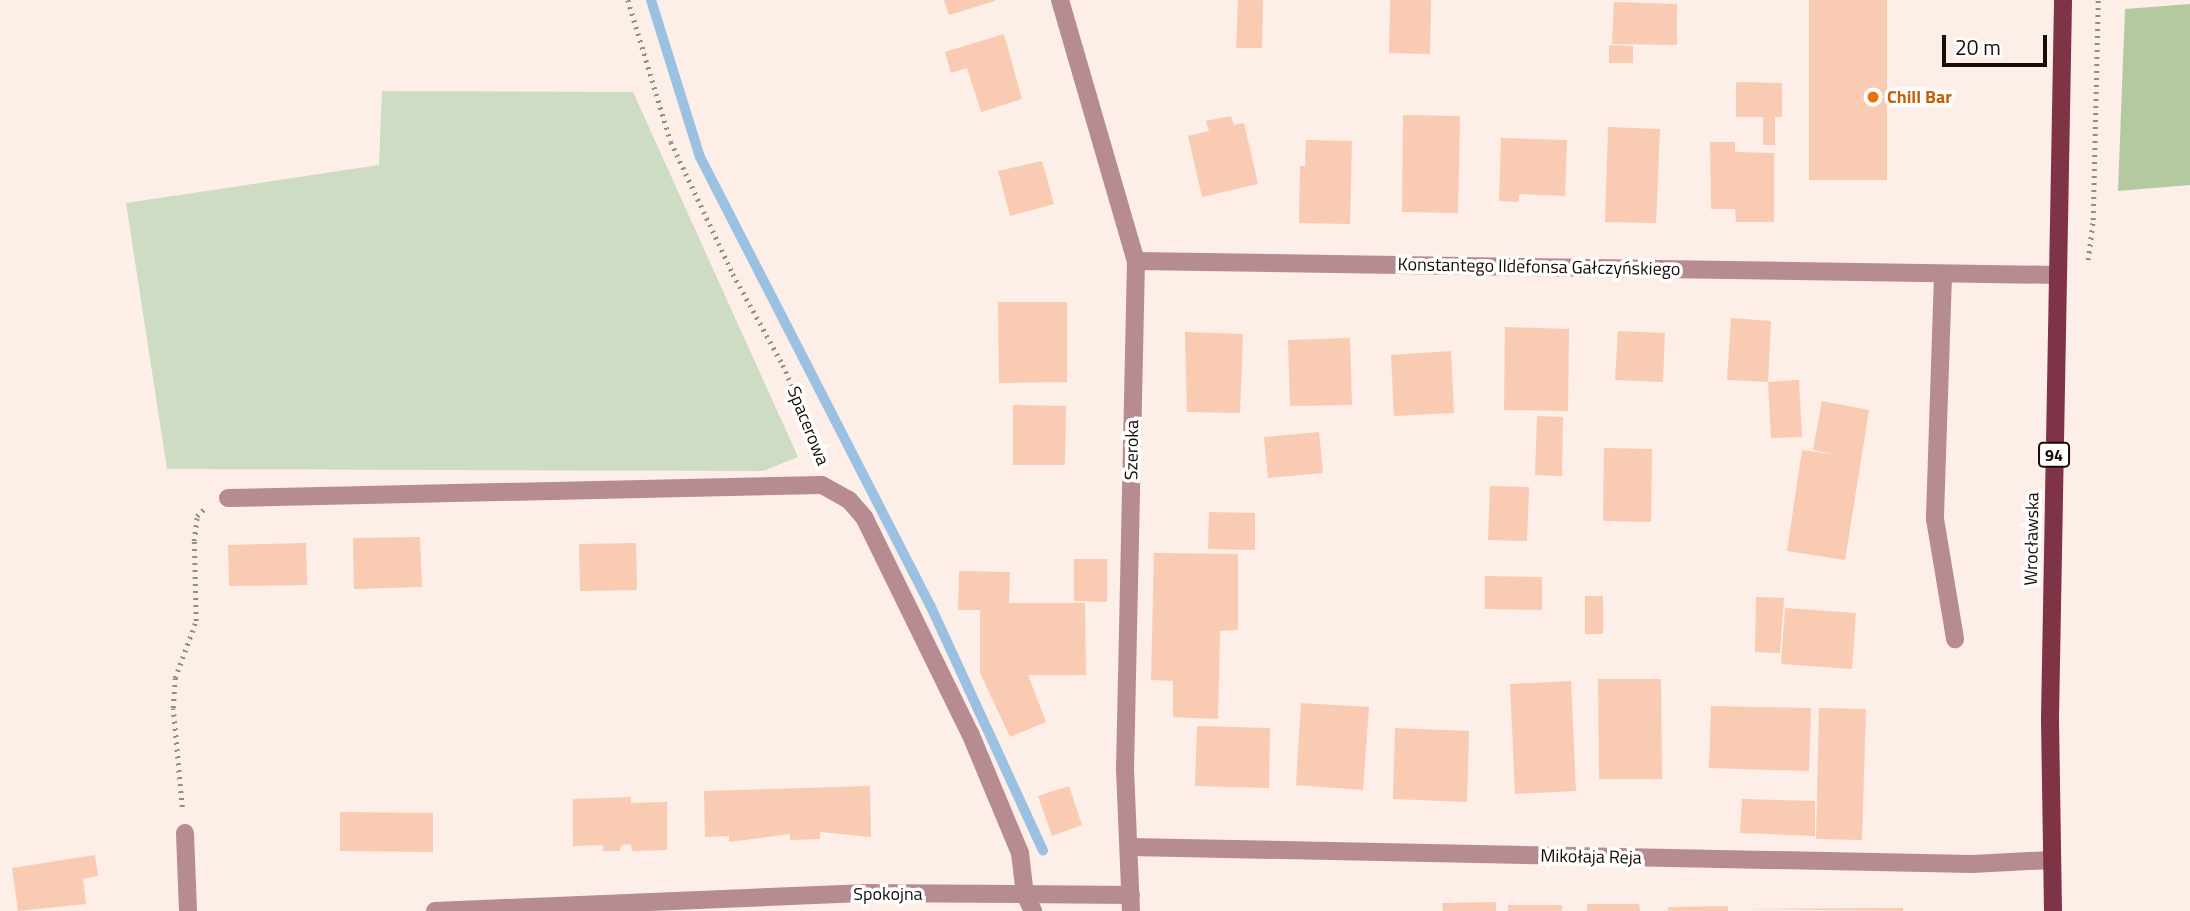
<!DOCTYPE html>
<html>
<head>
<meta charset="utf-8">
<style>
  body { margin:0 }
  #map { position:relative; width:2190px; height:911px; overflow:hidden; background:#fdeee7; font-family:"Titillium Web",sans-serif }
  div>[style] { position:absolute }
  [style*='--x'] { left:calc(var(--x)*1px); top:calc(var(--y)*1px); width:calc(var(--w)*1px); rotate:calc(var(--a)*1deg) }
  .green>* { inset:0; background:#cddcc2 }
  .forest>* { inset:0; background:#b3caa0 }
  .stream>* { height:10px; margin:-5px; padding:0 5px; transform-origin:5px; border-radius:5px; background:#9bc1e2 }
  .building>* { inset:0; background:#f9cbb2 }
  .path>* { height:4.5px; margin-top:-2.25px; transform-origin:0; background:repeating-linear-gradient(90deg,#988b84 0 2px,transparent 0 7px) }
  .minor>* { height:18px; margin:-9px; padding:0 9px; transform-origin:9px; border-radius:9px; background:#b78b92 }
  .major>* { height:18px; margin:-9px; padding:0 9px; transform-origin:9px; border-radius:9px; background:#7e3446 }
  .dots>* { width:19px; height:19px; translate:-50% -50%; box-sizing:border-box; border:4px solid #fff; border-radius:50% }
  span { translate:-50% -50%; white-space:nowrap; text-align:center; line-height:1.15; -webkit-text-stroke:7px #fff; paint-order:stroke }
  .shield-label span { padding:2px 5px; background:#fff; border:2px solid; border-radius:5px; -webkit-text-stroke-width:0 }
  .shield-label { font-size:16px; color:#180d06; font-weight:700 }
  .food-label { font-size:18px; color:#c56008; font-weight:700 }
  .left { translate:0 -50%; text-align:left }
  .street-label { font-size:18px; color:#180d06 }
  .scale { position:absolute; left:1942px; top:35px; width:105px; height:32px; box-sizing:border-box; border:4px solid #180d06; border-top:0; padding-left:9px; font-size:21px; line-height:24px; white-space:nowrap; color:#180d06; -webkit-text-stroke:5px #fff; paint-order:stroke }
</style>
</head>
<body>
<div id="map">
  <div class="green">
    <div style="clip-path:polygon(382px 91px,633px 92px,798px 457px,763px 471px,167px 469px,126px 203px,379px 165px)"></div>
  </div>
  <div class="forest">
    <div style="clip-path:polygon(2190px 4px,2190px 185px,2118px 191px,2125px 9px)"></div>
  </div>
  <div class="stream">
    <div style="--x:651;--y:0;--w:164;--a:72.7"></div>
    <div style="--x:700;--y:157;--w:506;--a:62.83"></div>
    <div style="--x:931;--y:607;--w:268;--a:65.3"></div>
  </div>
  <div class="building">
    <div style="clip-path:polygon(944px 0,995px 0,995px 1px,949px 15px)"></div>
    <div style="clip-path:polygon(1238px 0,1263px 0,1262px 48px,1236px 48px)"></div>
    <div style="clip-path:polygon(1390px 0,1431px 0,1430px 54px,1389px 53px)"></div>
    <div style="clip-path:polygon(1809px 0,1887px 0,1887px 180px,1809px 180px)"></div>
    <div style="clip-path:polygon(1614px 2px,1677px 4px,1677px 45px,1612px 44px)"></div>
    <div style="clip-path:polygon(1004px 34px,1022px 99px,981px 112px,967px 68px,951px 73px,945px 52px)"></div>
    <div style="clip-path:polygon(1609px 45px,1633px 46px,1633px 63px,1609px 63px)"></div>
    <div style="clip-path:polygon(1736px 82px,1782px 83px,1782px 117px,1775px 117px,1775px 145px,1763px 145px,1763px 117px,1736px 117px)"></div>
    <div style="clip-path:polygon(1403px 115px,1460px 116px,1458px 213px,1402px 212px)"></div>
    <div style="clip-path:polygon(1231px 116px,1234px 125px,1244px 123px,1258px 184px,1202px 197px,1188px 136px,1209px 131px,1206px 121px)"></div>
    <div style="clip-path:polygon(1608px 127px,1660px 129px,1656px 223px,1605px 222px)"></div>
    <div style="clip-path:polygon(1501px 138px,1567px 140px,1565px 196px,1519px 194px,1519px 202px,1499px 201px)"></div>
    <div style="clip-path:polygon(1306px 140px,1352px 141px,1350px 224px,1299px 223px,1300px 166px,1305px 166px)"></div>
    <div style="clip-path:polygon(1710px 142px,1735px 142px,1735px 152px,1774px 153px,1774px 222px,1736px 222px,1735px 209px,1711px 209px)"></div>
    <div style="clip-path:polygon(1042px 161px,1054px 204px,1010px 216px,998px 171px)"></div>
    <div style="clip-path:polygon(998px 302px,1067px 302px,1067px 382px,999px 383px)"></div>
    <div style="clip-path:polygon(1731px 318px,1771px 321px,1768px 382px,1727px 380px)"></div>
    <div style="clip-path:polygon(1505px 327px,1569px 329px,1568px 411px,1504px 410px)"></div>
    <div style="clip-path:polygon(1618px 331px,1665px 333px,1663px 382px,1615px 380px)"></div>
    <div style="clip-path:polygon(1185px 332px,1243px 334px,1240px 413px,1187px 412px)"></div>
    <div style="clip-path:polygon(1350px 338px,1352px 405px,1290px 406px,1288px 340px)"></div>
    <div style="clip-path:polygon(1451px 351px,1454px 413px,1394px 416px,1391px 355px)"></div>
    <div style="clip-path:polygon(1799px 380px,1802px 437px,1771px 438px,1768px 382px)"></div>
    <div style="clip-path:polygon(1822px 401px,1869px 410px,1845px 560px,1787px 551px,1802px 450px,1836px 455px,1813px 450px)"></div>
    <div style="clip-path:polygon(1013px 405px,1066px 406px,1065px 465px,1013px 465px)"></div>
    <div style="clip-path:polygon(1537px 416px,1563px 417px,1562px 476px,1535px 475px)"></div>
    <div style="clip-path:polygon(1319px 432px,1323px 473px,1268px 478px,1264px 437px)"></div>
    <div style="clip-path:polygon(1604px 448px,1652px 449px,1651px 522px,1603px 521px)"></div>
    <div style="clip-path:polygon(1490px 486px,1529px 487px,1527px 541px,1488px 540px)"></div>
    <div style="clip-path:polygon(1209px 512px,1255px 513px,1255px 550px,1208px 549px)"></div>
    <div style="clip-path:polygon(420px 537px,422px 587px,354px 589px,353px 538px)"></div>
    <div style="clip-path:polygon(306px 543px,307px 585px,229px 586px,228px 545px)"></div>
    <div style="clip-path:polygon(636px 543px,637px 590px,580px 591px,579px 544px)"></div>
    <div style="clip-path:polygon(1154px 553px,1238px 554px,1238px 630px,1220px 631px,1218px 719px,1173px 717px,1173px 681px,1151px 680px)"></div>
    <div style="clip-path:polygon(1074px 559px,1107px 559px,1107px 602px,1074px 601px)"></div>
    <div style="clip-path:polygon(959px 571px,1010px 572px,1009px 603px,1085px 603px,1086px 675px,1028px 675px,1046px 722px,1010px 737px,980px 673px,980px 610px,958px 610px)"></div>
    <div style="clip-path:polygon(1485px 576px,1542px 577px,1542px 610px,1485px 609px)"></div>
    <div style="clip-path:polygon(1585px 596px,1603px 596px,1603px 634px,1585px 634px)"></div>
    <div style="clip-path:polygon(1756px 597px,1784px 598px,1780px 653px,1755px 652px)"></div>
    <div style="clip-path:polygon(1785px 608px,1856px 613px,1852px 669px,1781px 664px)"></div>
    <div style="clip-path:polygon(1598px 679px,1661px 679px,1662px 779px,1599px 779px)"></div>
    <div style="clip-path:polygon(1571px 681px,1576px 791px,1515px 794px,1510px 684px)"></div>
    <div style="clip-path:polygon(1301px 703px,1369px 707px,1363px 790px,1296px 785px)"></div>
    <div style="clip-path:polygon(1711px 706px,1811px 708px,1809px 771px,1709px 768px)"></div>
    <div style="clip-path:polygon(1819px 708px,1866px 709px,1862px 840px,1816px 839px)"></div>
    <div style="clip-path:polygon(1197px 726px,1270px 728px,1269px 788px,1195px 786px)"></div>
    <div style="clip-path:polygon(1395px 728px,1469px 731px,1467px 802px,1393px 799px)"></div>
    <div style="clip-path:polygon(870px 786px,871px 837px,820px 832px,820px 839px,790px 840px,790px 834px,729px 842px,729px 836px,705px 837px,704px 791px)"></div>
    <div style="clip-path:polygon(1069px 786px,1082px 825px,1052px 836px,1038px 796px)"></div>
    <div style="clip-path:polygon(631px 797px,631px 803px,667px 802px,667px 850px,632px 851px,631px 844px,621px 845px,620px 851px,603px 851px,603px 845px,573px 846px,573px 799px)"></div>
    <div style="clip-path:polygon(1742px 799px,1815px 801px,1815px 836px,1740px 833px)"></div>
    <div style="clip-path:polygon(340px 812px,433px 813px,433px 852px,340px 851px)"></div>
    <div style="clip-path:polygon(95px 855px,98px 876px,83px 879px,86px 904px,18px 911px,12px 868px)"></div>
    <div style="clip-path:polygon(1496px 902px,1496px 911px,1443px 911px,1442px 903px)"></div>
    <div style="clip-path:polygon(1587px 904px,1639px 904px,1640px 911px,1587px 911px)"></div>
    <div style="clip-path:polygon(1508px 905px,1562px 905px,1562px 911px,1508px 911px)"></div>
    <div style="clip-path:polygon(1728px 906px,1728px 911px,1668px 911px,1668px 907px)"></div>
    <div style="clip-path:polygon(1903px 908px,1903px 911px,1744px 909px)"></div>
  </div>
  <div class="path">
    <div style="--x:628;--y:0;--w:148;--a:73.2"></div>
    <div style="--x:671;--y:142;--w:146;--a:64.8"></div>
    <div style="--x:733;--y:274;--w:104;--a:61.2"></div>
    <div style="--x:783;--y:365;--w:101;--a:66.7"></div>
    <div style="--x:2088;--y:260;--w:40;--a:-82.9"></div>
    <div style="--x:2093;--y:220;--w:220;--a:-88.7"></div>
    <div style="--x:182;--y:807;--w:99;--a:-95.2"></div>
    <div style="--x:173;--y:708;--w:30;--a:-86"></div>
    <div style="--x:175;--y:678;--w:61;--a:-69.8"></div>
    <div style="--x:196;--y:621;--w:80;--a:-91.4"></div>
    <div style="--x:194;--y:541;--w:25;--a:-83"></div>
    <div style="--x:197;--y:516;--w:10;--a:-45"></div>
  </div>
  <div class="minor">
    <div style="--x:1060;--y:0;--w:272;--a:73.8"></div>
    <div style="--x:1136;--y:261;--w:508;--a:91.24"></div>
    <div style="--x:1125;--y:769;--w:142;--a:87.6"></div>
    <div style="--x:1136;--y:261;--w:921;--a:0.87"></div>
    <div style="--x:1943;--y:275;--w:244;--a:91.9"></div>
    <div style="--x:1935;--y:519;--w:122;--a:80.5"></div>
    <div style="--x:228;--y:498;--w:594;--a:-1.25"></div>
    <div style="--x:822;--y:485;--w:31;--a:29"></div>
    <div style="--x:849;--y:500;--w:23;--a:49"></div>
    <div style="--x:864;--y:517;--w:241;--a:63.9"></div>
    <div style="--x:970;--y:733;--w:130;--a:67.4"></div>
    <div style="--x:1020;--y:853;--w:42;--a:83.2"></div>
    <div style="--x:1025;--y:895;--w:18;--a:63"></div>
    <div style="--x:185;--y:833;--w:78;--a:87.8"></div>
    <div style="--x:1130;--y:847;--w:842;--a:1.16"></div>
    <div style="--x:1972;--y:864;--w:80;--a:-2.9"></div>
    <div style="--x:435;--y:911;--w:427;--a:-2.4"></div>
    <div style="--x:862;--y:893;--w:269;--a:0.4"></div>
  </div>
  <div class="major">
    <div style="--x:2053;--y:911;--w:193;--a:-90.9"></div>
    <div style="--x:2050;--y:718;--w:718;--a:-88.96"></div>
  </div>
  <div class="dots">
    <div style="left:1873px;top:97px;background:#e8710a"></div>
  </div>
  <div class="shield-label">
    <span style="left:2054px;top:455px">94</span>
  </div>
  <div class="food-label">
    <span class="left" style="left:1887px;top:97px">Chill Bar</span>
  </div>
  <div class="street-label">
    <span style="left:1539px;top:267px;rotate:1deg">Konstantego Ildefonsa Gałczyńskiego</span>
    <span style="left:808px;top:426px;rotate:68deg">Spacerowa</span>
    <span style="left:1132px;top:450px;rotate:-89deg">Szeroka</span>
    <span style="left:2032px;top:539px;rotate:-89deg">Wrocławska</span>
    <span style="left:1591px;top:857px;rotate:1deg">Mikołaja Reja</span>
    <span style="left:888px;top:894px">Spokojna</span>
  </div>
  <div class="scale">20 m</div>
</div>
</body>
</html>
